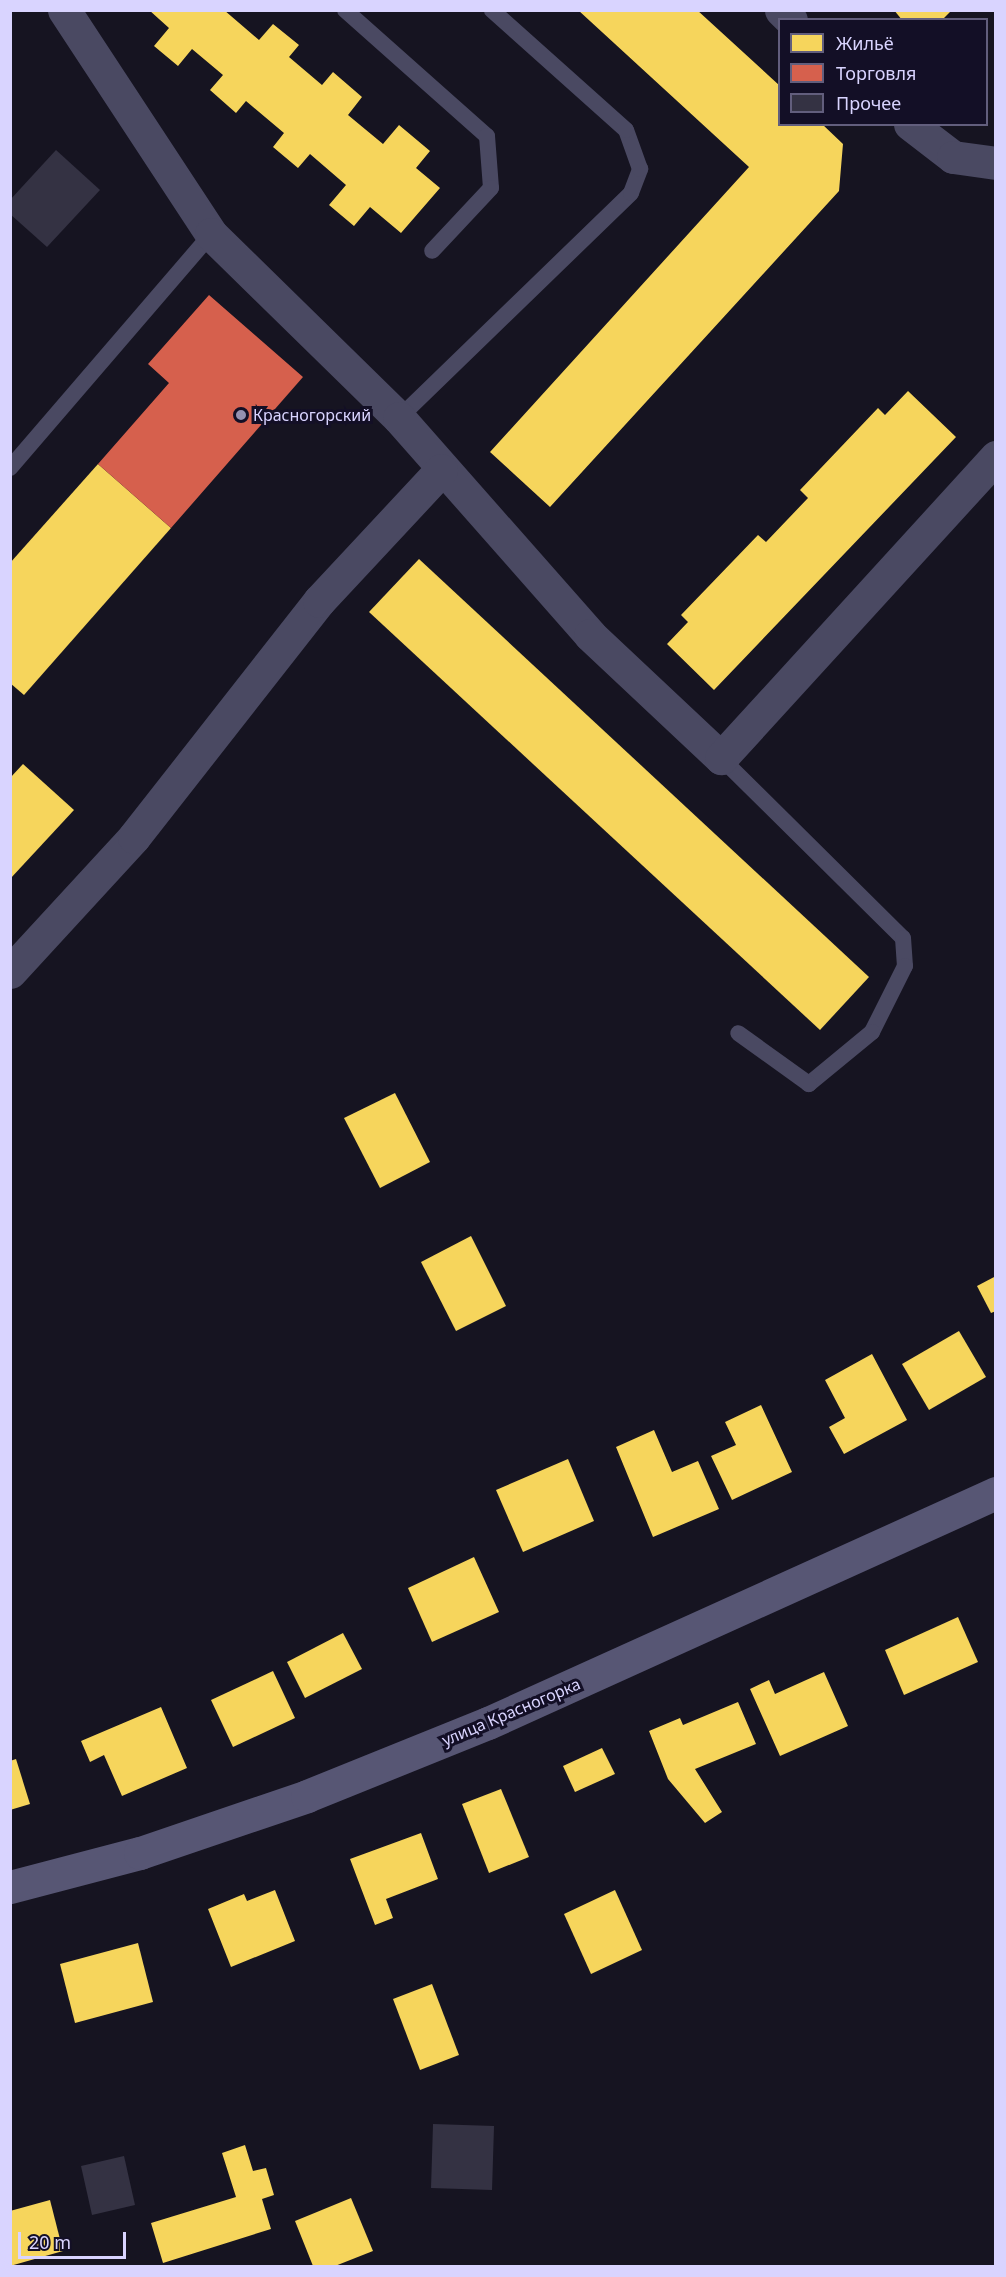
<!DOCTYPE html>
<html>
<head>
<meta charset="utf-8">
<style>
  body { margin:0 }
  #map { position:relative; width:1006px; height:2277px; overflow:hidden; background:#161421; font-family:"Noto Sans",sans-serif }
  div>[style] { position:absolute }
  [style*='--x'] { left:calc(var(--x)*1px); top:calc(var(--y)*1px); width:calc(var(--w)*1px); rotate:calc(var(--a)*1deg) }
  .homes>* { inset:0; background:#f6d55c }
  .shops>* { inset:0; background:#d6604d }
  .building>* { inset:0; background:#343243 }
  .lane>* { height:16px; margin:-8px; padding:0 8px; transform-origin:8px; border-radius:8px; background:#4a4962 }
  .street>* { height:33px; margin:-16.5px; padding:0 16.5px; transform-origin:16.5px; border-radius:16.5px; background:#4a4962 }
  .secondary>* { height:33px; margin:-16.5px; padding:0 16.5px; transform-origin:16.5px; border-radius:16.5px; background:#575674 }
  .dots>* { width:16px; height:16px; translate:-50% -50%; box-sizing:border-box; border:3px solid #130f26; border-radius:50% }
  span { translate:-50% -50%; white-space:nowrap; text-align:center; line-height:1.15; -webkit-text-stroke:6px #130f26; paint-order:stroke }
  .poi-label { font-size:16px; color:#d9d4ff }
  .left { translate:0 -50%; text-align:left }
  .street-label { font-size:16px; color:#d9d4ff }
  .frame { position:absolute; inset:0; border:12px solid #d9d4ff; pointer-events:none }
  .legend { position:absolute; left:778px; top:18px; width:210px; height:108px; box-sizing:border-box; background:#130f26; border:2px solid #625e7d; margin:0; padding:8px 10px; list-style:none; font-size:18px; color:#d9d4ff }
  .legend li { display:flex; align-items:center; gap:12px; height:30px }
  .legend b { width:30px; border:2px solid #625e7d }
  .scale { position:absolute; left:18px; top:2232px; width:108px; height:27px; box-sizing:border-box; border:3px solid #d9d4ff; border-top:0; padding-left:8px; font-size:18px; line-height:21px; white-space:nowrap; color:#d9d4ff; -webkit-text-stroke:4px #130f26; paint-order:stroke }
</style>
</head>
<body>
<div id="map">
  <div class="homes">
    <div style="clip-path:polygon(149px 10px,224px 10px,259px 40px,273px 24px,299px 45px,289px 57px,322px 85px,333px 72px,362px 97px,348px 115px,383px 144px,399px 125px,430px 151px,416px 168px,440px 188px,401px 233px,370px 207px,354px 226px,329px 205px,346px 185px,310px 154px,298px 168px,273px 147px,284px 133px,246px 101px,236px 113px,210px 90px,223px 75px,192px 49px,178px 66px,154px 46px,169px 28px)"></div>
    <div style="clip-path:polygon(578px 10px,697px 10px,780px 86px,780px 124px,822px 124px,843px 144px,839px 191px,550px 507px,490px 452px,749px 167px)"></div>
    <div style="clip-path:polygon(894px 10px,952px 10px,942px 20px,902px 20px)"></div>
    <div style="clip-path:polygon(908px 391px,956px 437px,714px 690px,667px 644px,688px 622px,681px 615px,758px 535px,766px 542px,808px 498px,800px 490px,878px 408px,885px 415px)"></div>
    <div style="clip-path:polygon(98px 464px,171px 528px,24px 695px,10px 683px,10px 563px)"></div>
    <div style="clip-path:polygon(419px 559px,869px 977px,820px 1030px,369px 612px)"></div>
    <div style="clip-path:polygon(23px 764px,74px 810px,10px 879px,10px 778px)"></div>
    <div style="clip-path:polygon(395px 1093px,430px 1162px,380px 1188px,344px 1118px)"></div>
    <div style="clip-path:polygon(471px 1236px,506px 1306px,456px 1331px,421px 1262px)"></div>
    <div style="clip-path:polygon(996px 1276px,996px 1311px,991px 1313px,977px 1286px)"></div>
    <div style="clip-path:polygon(959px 1331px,986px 1377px,929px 1410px,902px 1364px)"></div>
    <div style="clip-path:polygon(872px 1354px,907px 1420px,844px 1454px,829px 1427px,845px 1418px,825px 1380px)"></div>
    <div style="clip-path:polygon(761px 1405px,792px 1472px,732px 1500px,711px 1456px,736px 1445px,725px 1422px)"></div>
    <div style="clip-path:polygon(654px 1430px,672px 1472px,698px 1461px,719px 1509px,653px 1537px,616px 1447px)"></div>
    <div style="clip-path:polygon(568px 1459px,594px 1521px,523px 1552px,496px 1490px)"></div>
    <div style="clip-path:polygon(474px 1557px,499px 1612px,432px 1642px,408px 1588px)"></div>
    <div style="clip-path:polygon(958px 1617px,978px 1662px,904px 1695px,885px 1650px)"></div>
    <div style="clip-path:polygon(343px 1633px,362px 1669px,305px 1698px,287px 1662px)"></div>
    <div style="clip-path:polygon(273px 1671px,295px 1718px,233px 1747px,211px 1700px)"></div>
    <div style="clip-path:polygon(824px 1672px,848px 1726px,780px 1756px,750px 1689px,769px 1680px,775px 1694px)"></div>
    <div style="clip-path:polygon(738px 1702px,756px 1744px,695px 1769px,722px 1812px,705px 1823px,668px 1779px,649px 1731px,680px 1718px,683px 1725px)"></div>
    <div style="clip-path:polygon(161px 1707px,187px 1768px,122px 1796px,104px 1755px,90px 1762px,81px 1741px)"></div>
    <div style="clip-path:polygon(602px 1748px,615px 1774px,575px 1792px,563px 1766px)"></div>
    <div style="clip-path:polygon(16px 1759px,30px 1804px,10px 1810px,10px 1761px)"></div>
    <div style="clip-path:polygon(501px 1789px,529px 1857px,489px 1873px,462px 1804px)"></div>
    <div style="clip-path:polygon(421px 1833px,438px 1879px,386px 1899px,393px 1918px,375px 1925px,350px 1859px)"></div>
    <div style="clip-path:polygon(275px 1890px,295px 1941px,231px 1967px,208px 1909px,244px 1894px,247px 1901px)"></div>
    <div style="clip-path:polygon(615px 1890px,642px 1950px,591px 1974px,564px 1914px)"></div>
    <div style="clip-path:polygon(138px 1943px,153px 2002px,75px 2023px,60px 1964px)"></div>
    <div style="clip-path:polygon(432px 1984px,459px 2055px,420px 2070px,393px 1999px)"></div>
    <div style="clip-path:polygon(245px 2145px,253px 2171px,266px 2168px,274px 2195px,262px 2199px,271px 2229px,163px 2263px,151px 2223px,236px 2197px,222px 2153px)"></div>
    <div style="clip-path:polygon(351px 2198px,373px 2251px,335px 2266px,313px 2266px,295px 2221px)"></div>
    <div style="clip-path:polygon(50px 2200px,63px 2251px,10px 2266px,10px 2211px)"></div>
  </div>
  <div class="shops">
    <div style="clip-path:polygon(209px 295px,303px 377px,171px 528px,98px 464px,169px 383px,148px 364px)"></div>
  </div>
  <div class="building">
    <div style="clip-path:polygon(56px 150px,100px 190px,47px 247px,10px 214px,10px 200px)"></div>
    <div style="clip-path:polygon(433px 2124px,494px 2126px,492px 2190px,431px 2188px)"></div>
    <div style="clip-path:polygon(124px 2156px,135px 2205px,92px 2215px,81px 2166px)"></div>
  </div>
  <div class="lane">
    <div style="--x:345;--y:10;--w:190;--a:41.6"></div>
    <div style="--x:487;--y:136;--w:52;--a:85.6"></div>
    <div style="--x:491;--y:188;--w:86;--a:133.1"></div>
    <div style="--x:399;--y:418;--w:323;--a:-44.1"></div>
    <div style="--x:631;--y:193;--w:26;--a:-69"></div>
    <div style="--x:640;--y:169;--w:41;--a:-109.7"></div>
    <div style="--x:626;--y:130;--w:180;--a:-138.2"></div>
    <div style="--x:10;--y:468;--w:308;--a:-49.3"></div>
    <div style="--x:721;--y:758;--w:256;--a:44.7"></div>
    <div style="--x:903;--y:938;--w:28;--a:86"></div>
    <div style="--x:905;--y:966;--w:74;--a:116.6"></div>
    <div style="--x:872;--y:1032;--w:82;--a:140.5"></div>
    <div style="--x:809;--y:1084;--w:87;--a:-144.3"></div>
  </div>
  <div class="street">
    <div style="--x:64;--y:10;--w:268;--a:56.7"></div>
    <div style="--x:211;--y:234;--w:263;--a:44.4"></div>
    <div style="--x:399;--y:418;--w:289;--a:48.6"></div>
    <div style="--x:590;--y:635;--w:180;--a:43.2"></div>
    <div style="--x:721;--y:758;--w:408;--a:-47.6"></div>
    <div style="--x:781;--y:10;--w:14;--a:45"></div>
    <div style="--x:910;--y:124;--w:54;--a:37.5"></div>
    <div style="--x:953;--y:157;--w:43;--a:7.9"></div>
    <div style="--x:10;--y:972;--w:183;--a:-47.4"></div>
    <div style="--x:134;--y:837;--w:300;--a:-51.9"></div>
    <div style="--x:319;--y:601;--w:179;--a:-47"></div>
  </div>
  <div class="secondary">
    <div style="--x:10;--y:1887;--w:134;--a:-14.7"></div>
    <div style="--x:140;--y:1853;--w:176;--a:-18.8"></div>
    <div style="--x:307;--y:1796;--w:195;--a:-22"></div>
    <div style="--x:488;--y:1723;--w:558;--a:-24.36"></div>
  </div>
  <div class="dots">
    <div style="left:241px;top:415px;background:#9591b1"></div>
  </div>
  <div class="poi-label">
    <span class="left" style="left:253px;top:415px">Красногорский</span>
  </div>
  <div class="street-label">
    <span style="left:511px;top:1712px;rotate:-23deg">улица Красногорка</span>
  </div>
  <div class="frame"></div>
  <ul class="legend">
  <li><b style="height:16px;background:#f6d55c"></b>Жильё</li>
  <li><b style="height:16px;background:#d6604d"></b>Торговля</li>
  <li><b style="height:16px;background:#343243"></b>Прочее</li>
  </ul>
  <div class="scale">20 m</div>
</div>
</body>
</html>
